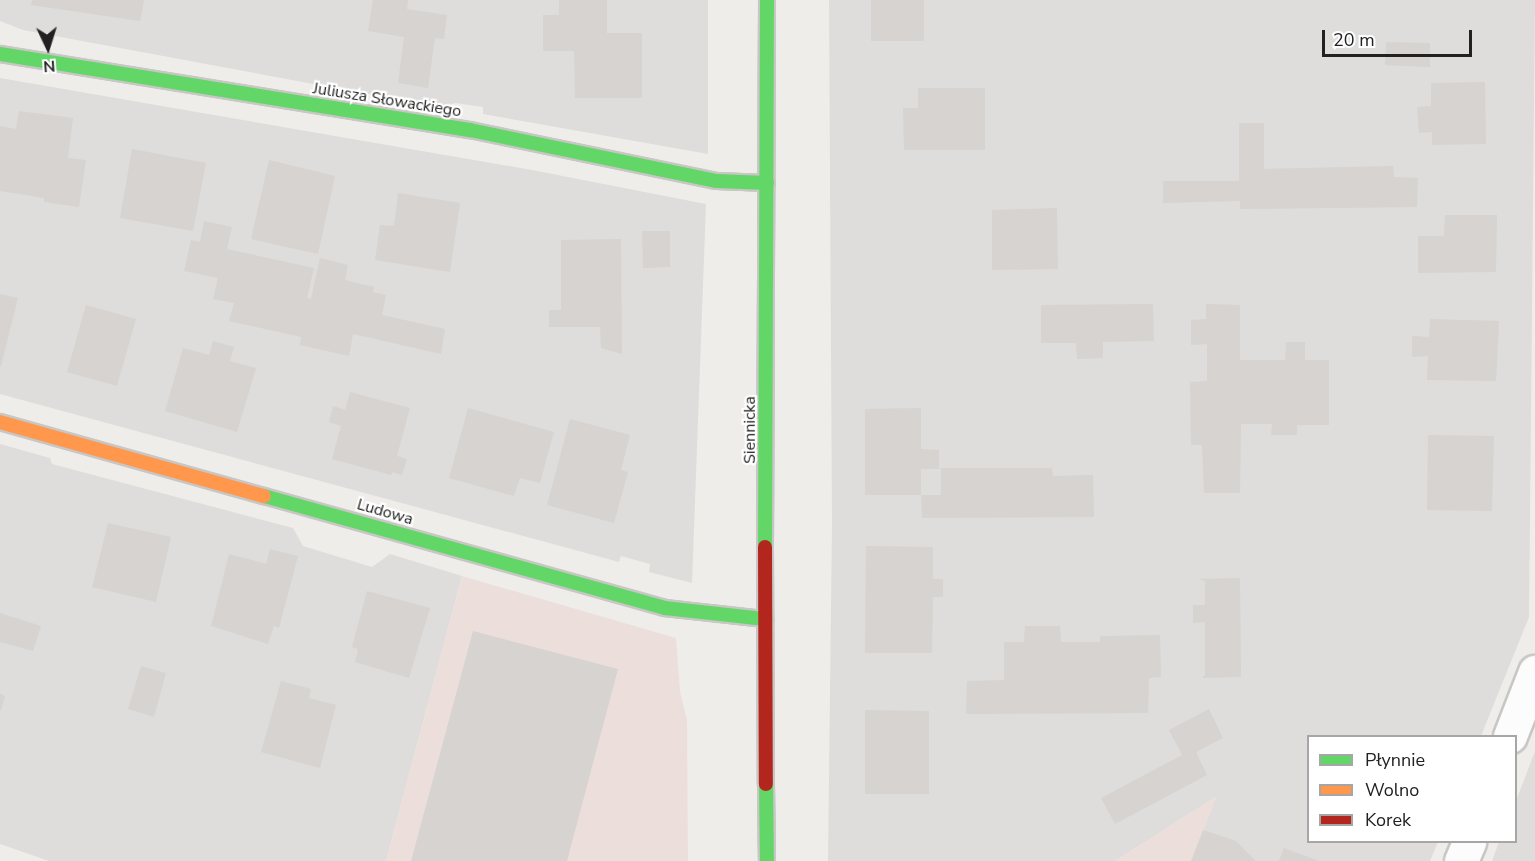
<!DOCTYPE html>
<html>
<head>
<meta charset="utf-8">
<style>
  body { margin:0 }
  #map { position:relative; width:1535px; height:861px; overflow:hidden; background:#efede9; font-family:"Nunito Sans",sans-serif }
  div>[style] { position:absolute }
  [style*='--x'] { left:calc(var(--x)*1px); top:calc(var(--y)*1px); width:calc(var(--w)*1px); rotate:calc(var(--a)*1deg) }
  .residential>* { inset:0; background:#dedddb }
  .commercial>* { inset:0; background:#ecdfdb }
  .building>* { inset:0; background:#d6d3d0 }
  .roads { filter:drop-shadow(2px 0 #c8c7c5) drop-shadow(-2px 0 #c8c7c5) drop-shadow(0 2px #c8c7c5) drop-shadow(0 -2px #c8c7c5) }
  .street>* { height:33px; margin:-16.5px; padding:0 16.5px; transform-origin:16.5px; border-radius:16.5px; background:#fdfcfc }
  .fast>* { height:14px; margin:-7px; padding:0 7px; transform-origin:7px; border-radius:7px; background:#63d668 }
  .slow>* { height:14px; margin:-7px; padding:0 7px; transform-origin:7px; border-radius:7px; background:#ff974d }
  .jam>* { height:14px; margin:-7px; padding:0 7px; transform-origin:7px; border-radius:7px; background:#b3261e }
  span { translate:-50% -50%; white-space:nowrap; text-align:center; line-height:1.15; -webkit-text-stroke:4.5px #fff; paint-order:stroke }
  .street-label { font-size:16px; color:#212121 }
  .legend { position:absolute; left:1307px; top:735px; width:210px; height:108px; box-sizing:border-box; background:#fff; border:2px solid #a6a6a6; margin:0; padding:8px 10px; list-style:none; font-size:18px; color:#212121 }
  .legend li { display:flex; align-items:center; gap:12px; height:30px }
  .legend b { width:30px; border:2px solid #a6a6a6 }
  .north { position:absolute; left:18px; top:18px; width:60px; height:60px; -webkit-text-stroke:4px #fff; paint-order:stroke; rotate:176deg; font-size:16px; font-weight:700; line-height:24px; text-align:center; color:#212121 }
  .north::after { content:''; display:block; margin:auto; width:21px; height:27px; background:#212121; clip-path:polygon(50% 0,100% 100%,50% 72%,0 100%) }
  .scale { position:absolute; left:1322px; top:30px; width:150px; height:27px; box-sizing:border-box; border:3px solid #212121; border-top:0; padding-left:8px; font-size:18px; line-height:21px; white-space:nowrap; color:#212121; -webkit-text-stroke:4px #fff; paint-order:stroke }
</style>
</head>
<body>
<div id="map">
  <div class="residential">
    <div style="clip-path:polygon(0 0,708px 0,708px 154px,483px 114px,483px 107px,455px 103px,443px 108px,23px 30px,0 21px)"></div>
    <div style="clip-path:polygon(829px 0,1535px 0,1529px 617px,1481px 736px,1308px 736px,1308px 842px,1438px 842px,1430px 861px,1191px 861px,1216px 797px,1115px 861px,828px 861px,832px 525px)"></div>
    <div style="clip-path:polygon(0 78px,532px 170px,706px 204px,692px 583px,649px 572px,650px 564px,621px 556px,619px 562px,0 394px)"></div>
    <div style="clip-path:polygon(0 444px,50px 458px,52px 464px,293px 528px,303px 546px,372px 567px,390px 554px,462px 576px,386px 861px,49px 861px,0 844px)"></div>
    <div style="clip-path:polygon(1535px 751px,1535px 861px,1492px 861px,1499px 842px,1516px 842px,1516px 801px)"></div>
  </div>
  <div class="commercial">
    <div style="clip-path:polygon(462px 576px,676px 638px,680px 691px,687px 720px,688px 861px,386px 861px)"></div>
    <div style="clip-path:polygon(1217px 796px,1191px 861px,1115px 861px)"></div>
  </div>
  <div class="building">
    <div style="clip-path:polygon(32px 0,144px 0,140px 21px,31px 5px)"></div>
    <div style="clip-path:polygon(373px 0,408px 0,407px 9px,447px 15px,444px 39px,435px 38px,428px 88px,398px 83px,404px 37px,368px 31px)"></div>
    <div style="clip-path:polygon(559px 0,607px 0,607px 33px,642px 33px,642px 98px,575px 98px,574px 51px,543px 51px,543px 15px,559px 15px)"></div>
    <div style="clip-path:polygon(871px 0,924px 0,924px 41px,871px 41px)"></div>
    <div style="clip-path:polygon(1386px 42px,1430px 43px,1430px 67px,1385px 65px)"></div>
    <div style="clip-path:polygon(1485px 82px,1486px 144px,1432px 145px,1432px 132px,1419px 133px,1417px 107px,1431px 106px,1431px 83px)"></div>
    <div style="clip-path:polygon(918px 88px,985px 88px,985px 150px,904px 150px,903px 108px,918px 108px)"></div>
    <div style="clip-path:polygon(19px 111px,73px 118px,68px 158px,86px 160px,79px 207px,44px 202px,44px 198px,0 191px,0 126px,16px 129px)"></div>
    <div style="clip-path:polygon(1239px 123px,1264px 123px,1264px 169px,1393px 166px,1394px 177px,1418px 178px,1417px 207px,1240px 209px,1240px 201px,1163px 203px,1163px 181px,1239px 181px)"></div>
    <div style="clip-path:polygon(132px 149px,206px 163px,193px 231px,120px 218px)"></div>
    <div style="clip-path:polygon(269px 160px,335px 176px,318px 254px,251px 239px)"></div>
    <div style="clip-path:polygon(398px 193px,460px 203px,450px 272px,375px 260px,380px 225px,394px 226px)"></div>
    <div style="clip-path:polygon(1057px 208px,1058px 269px,992px 270px,992px 210px)"></div>
    <div style="clip-path:polygon(1445px 215px,1497px 215px,1496px 272px,1418px 273px,1418px 236px,1444px 236px)"></div>
    <div style="clip-path:polygon(204px 221px,232px 227px,227px 249px,314px 268px,307px 298px,311px 299px,320px 258px,348px 265px,345px 280px,374px 287px,373px 292px,386px 295px,382px 315px,445px 329px,441px 354px,353px 334px,349px 356px,300px 345px,301px 337px,229px 321px,234px 303px,213px 299px,218px 278px,184px 271px,191px 240px,200px 242px)"></div>
    <div style="clip-path:polygon(642px 231px,670px 231px,670px 267px,643px 268px)"></div>
    <div style="clip-path:polygon(621px 239px,622px 354px,601px 348px,600px 327px,549px 327px,549px 310px,561px 310px,561px 240px)"></div>
    <div style="clip-path:polygon(0 294px,18px 298px,1px 366px,0 366px)"></div>
    <div style="clip-path:polygon(1153px 304px,1154px 341px,1103px 342px,1103px 358px,1077px 359px,1076px 343px,1041px 343px,1041px 305px)"></div>
    <div style="clip-path:polygon(1206px 304px,1240px 305px,1240px 360px,1285px 360px,1286px 342px,1305px 342px,1305px 360px,1329px 360px,1329px 425px,1297px 425px,1297px 435px,1271px 435px,1272px 424px,1241px 424px,1240px 493px,1204px 493px,1202px 445px,1191px 445px,1190px 382px,1207px 381px,1207px 344px,1191px 345px,1191px 320px,1206px 319px)"></div>
    <div style="clip-path:polygon(86px 305px,136px 319px,117px 386px,67px 372px)"></div>
    <div style="clip-path:polygon(1430px 319px,1499px 321px,1496px 381px,1427px 380px,1428px 356px,1412px 357px,1412px 336px,1429px 337px)"></div>
    <div style="clip-path:polygon(213px 341px,234px 347px,230px 361px,256px 368px,237px 432px,165px 411px,183px 348px,209px 355px)"></div>
    <div style="clip-path:polygon(350px 392px,410px 408px,397px 456px,407px 459px,402px 475px,392px 472px,391px 475px,332px 459px,341px 426px,329px 422px,333px 406px,345px 410px)"></div>
    <div style="clip-path:polygon(468px 408px,554px 432px,540px 483px,520px 478px,514px 496px,449px 478px)"></div>
    <div style="clip-path:polygon(921px 408px,921px 449px,939px 450px,939px 469px,921px 469px,921px 495px,941px 495px,941px 468px,1052px 468px,1053px 476px,1093px 475px,1094px 517px,922px 518px,921px 495px,865px 495px,865px 409px)"></div>
    <div style="clip-path:polygon(570px 419px,630px 435px,621px 470px,628px 472px,614px 523px,547px 505px)"></div>
    <div style="clip-path:polygon(1428px 435px,1494px 436px,1492px 511px,1427px 510px)"></div>
    <div style="clip-path:polygon(108px 523px,171px 537px,156px 602px,92px 587px)"></div>
    <div style="clip-path:polygon(866px 546px,933px 547px,933px 579px,943px 579px,943px 597px,933px 597px,932px 653px,865px 653px)"></div>
    <div style="clip-path:polygon(270px 549px,298px 556px,279px 628px,274px 626px,268px 644px,211px 626px,229px 554px,266px 564px)"></div>
    <div style="clip-path:polygon(1240px 578px,1241px 677px,1202px 678px,1205px 675px,1205px 622px,1193px 623px,1193px 605px,1205px 605px,1205px 581px,1199px 579px)"></div>
    <div style="clip-path:polygon(367px 591px,430px 608px,409px 678px,355px 662px,358px 649px,352px 647px)"></div>
    <div style="clip-path:polygon(0 613px,41px 626px,33px 651px,0 642px)"></div>
    <div style="clip-path:polygon(1025px 626px,1060px 626px,1061px 642px,1100px 642px,1100px 636px,1160px 635px,1161px 677px,1149px 678px,1148px 713px,966px 714px,967px 681px,1004px 680px,1004px 642px,1024px 642px)"></div>
    <div style="clip-path:polygon(473px 631px,618px 669px,567px 861px,411px 861px)"></div>
    <div style="clip-path:polygon(141px 666px,166px 673px,154px 717px,128px 709px)"></div>
    <div style="clip-path:polygon(281px 681px,311px 689px,309px 698px,336px 705px,320px 768px,261px 752px)"></div>
    <div style="clip-path:polygon(0 694px,5px 696px,1px 710px,0 710px)"></div>
    <div style="clip-path:polygon(1209px 709px,1223px 738px,1196px 752px,1207px 775px,1115px 824px,1101px 798px,1182px 755px,1169px 730px)"></div>
    <div style="clip-path:polygon(865px 710px,929px 711px,929px 794px,865px 794px)"></div>
    <div style="clip-path:polygon(1203px 830px,1236px 841px,1256px 861px,1191px 861px)"></div>
    <div style="clip-path:polygon(1284px 848px,1319px 861px,1279px 861px)"></div>
  </div>
  <div class="roads">
    <div class="street">
      <div style="--x:1510;--y:736;--w:69;--a:-68.7"></div>
      <div style="--x:1461;--y:861;--w:21;--a:-67"></div>
    </div>
    <div class="fast">
      <div style="--x:0;--y:54;--w:476;--a:9.2"></div>
      <div style="--x:470;--y:130;--w:252;--a:11.7"></div>
      <div style="--x:717;--y:181;--w:50;--a:2.3"></div>
      <div style="--x:264;--y:496;--w:416;--a:15.6"></div>
      <div style="--x:665;--y:608;--w:101;--a:6.3"></div>
      <div style="--x:765;--y:547;--w:547;--a:-89.79"></div>
      <div style="--x:766;--y:784;--w:77;--a:89.3"></div>
    </div>
    <div class="slow">
      <div style="--x:0;--y:422;--w:274;--a:15.7"></div>
    </div>
    <div class="jam">
      <div style="--x:765;--y:547;--w:237;--a:89.8"></div>
    </div>
  </div>
  <div class="street-label">
    <span style="left:387px;top:100px;rotate:9deg">Juliusza Słowackiego</span>
    <span style="left:750px;top:430px;rotate:-90deg">Siennicka</span>
    <span style="left:385px;top:512px;rotate:16deg">Ludowa</span>
  </div>
  <ul class="legend">
  <li><b style="height:8px;background:#63d668"></b>Płynnie</li>
  <li><b style="height:8px;background:#ff974d"></b>Wolno</li>
  <li><b style="height:8px;background:#b3261e"></b>Korek</li>
  </ul>
  <div class="north">N</div>
  <div class="scale">20 m</div>
</div>
</body>
</html>
